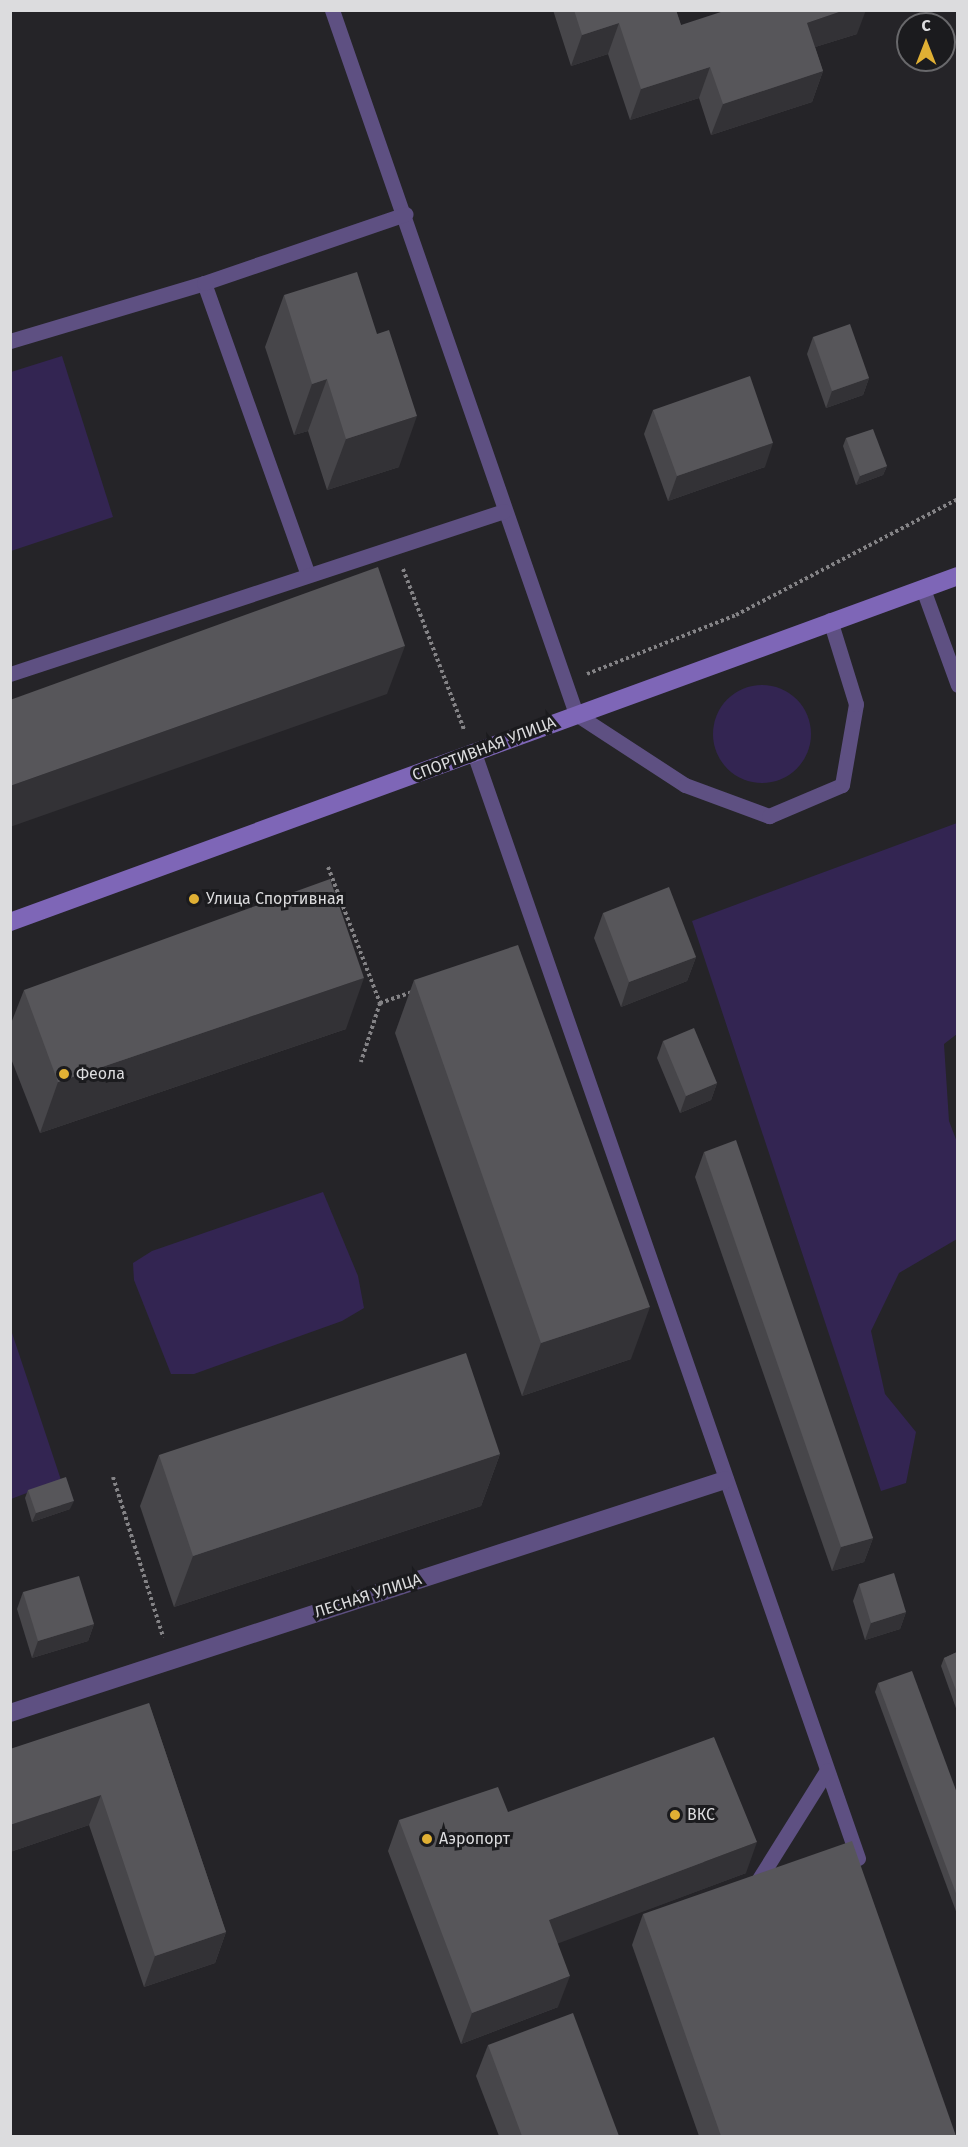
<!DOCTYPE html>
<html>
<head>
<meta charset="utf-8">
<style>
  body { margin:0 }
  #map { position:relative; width:968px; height:2147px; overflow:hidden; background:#252428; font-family:"Fira Sans",sans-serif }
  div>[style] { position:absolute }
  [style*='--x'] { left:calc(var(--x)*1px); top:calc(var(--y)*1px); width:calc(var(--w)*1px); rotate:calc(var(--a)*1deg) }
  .green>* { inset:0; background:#332552 }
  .round { border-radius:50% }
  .path>* { height:4px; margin-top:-2px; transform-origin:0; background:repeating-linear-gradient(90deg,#848386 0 3px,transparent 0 6px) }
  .lane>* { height:15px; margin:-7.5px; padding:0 7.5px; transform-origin:7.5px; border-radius:7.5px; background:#5e5082 }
  .street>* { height:18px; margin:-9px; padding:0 9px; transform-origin:9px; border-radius:9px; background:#5e5082 }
  .secondary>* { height:18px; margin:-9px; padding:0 9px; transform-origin:9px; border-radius:9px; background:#7e66b7 }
  .wall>* { inset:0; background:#47464a }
  .shaded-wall>* { inset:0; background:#333236 }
  .building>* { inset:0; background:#57565a }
  .dots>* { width:16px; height:16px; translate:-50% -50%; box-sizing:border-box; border:3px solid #1b1b1e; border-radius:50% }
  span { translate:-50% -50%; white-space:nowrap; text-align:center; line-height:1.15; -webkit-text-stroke:6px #1b1b1e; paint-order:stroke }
  .street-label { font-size:16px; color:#dcdcde }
  .poi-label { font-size:16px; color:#dcdcde }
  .left { translate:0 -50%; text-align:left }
  .frame { position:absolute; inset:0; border:12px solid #dcdcde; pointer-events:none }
  .north { position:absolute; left:896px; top:12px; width:60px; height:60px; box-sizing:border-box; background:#1b1b1e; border:2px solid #68686b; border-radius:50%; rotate:0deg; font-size:16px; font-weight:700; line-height:24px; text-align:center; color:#dcdcde }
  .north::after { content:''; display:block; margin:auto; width:21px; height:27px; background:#e0b034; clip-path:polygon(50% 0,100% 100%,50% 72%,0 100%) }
</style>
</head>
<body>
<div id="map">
  <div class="green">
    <div style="clip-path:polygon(62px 356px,113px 517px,11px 551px,11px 372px)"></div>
    <div class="round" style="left:713px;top:685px;width:98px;height:98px"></div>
    <div style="clip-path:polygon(957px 823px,957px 1034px,944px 1044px,949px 1121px,957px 1142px,957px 1239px,899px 1273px,871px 1331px,885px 1394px,916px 1432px,906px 1483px,881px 1491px,692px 921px)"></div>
    <div style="clip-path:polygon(323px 1192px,358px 1276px,364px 1308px,342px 1321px,194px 1374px,171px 1374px,134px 1280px,133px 1263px,152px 1251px)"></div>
    <div style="clip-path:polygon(10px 1327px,61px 1480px,11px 1499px,10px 1499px)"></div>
  </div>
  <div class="path">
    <div style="--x:403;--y:569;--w:172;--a:69.2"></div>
    <div style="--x:587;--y:674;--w:160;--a:-21.6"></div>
    <div style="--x:736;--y:615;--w:250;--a:-27.6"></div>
    <div style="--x:328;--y:867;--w:146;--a:69.1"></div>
    <div style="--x:380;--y:1003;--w:62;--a:107.9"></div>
    <div style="--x:380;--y:1003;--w:36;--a:-19"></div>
    <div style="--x:113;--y:1477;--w:168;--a:72.6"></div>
  </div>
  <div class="lane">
    <div style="--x:332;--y:10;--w:745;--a:70.88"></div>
    <div style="--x:576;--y:714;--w:130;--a:33.1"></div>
    <div style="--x:685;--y:785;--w:90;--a:20.3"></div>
    <div style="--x:769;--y:816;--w:79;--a:-23"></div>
    <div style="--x:842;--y:785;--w:82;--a:-80.2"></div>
    <div style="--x:856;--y:704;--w:88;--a:-107.2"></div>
    <div style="--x:10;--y:341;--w:202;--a:-16.6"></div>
    <div style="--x:308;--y:575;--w:310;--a:-109.6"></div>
    <div style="--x:204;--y:283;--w:213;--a:-18.9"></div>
    <div style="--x:923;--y:589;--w:102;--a:70"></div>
    <div style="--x:10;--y:674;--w:520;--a:-18.26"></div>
    <div style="--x:474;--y:753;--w:1170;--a:70.84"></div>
    <div style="--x:759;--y:1879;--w:128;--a:-58"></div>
  </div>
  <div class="street">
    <div style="--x:10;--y:1713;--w:752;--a:-18.05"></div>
  </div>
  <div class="secondary">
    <div style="--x:10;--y:922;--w:1009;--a:-20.05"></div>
  </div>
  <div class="wall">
    <div style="clip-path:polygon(553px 10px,676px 10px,681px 25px,857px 34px,815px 47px,823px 71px,812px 102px,711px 135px,699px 98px,630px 120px,608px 54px,571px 66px)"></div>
    <div style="clip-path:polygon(284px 295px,399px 467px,327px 490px,308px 431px,294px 435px,265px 347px)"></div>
    <div style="clip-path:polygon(813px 337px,869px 378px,863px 395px,826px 408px,807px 354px)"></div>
    <div style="clip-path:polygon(653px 410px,765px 467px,668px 501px,644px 434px)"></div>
    <div style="clip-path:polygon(846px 438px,887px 466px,883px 475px,856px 485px,843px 446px)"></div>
    <div style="clip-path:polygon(603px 913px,696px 957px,687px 981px,621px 1007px,594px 938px)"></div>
    <div style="clip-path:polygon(414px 980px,631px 1359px,522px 1396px,395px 1033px)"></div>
    <div style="clip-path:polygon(24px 990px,346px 1029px,40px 1133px,10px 1056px,10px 1026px)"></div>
    <div style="clip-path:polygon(663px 1041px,717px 1083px,711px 1100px,680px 1113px,657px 1058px)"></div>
    <div style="clip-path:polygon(704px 1152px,873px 1538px,864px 1562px,832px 1571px,695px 1177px)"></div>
    <div style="clip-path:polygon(500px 1454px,481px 1506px,174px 1607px,140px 1506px,159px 1455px)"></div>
    <div style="clip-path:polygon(28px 1490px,70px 1509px,32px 1522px,25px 1498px)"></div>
    <div style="clip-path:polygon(859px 1584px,906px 1612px,900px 1629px,865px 1640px,853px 1601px)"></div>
    <div style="clip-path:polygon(23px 1592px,94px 1624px,88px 1641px,32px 1658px,17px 1609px)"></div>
    <div style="clip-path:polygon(957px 1652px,957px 1711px,941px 1666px,944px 1658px)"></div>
    <div style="clip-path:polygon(878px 1683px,957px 1793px,957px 1914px,875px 1692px)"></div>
    <div style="clip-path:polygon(149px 1703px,226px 1932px,215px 1963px,144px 1987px,89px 1825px,10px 1852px)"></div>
    <div style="clip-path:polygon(508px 1812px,746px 1873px,557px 1943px,558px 2007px,461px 2044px,388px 1851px,399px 1820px)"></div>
    <div style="clip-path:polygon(643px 1914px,956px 2136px,699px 2136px,632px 1945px)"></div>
    <div style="clip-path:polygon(488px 2045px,619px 2136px,499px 2136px,476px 2076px)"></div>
  </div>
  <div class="shaded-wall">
    <div style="clip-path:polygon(845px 10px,866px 10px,857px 34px,796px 53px,807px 23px)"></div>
    <div style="clip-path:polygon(619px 23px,608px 54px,571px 66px,582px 35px)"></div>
    <div style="clip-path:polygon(710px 67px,699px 98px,630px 120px,641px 89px)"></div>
    <div style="clip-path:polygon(823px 71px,812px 102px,711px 135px,723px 104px)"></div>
    <div style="clip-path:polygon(869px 378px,863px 395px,826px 408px,832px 391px)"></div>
    <div style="clip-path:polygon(327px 379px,308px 431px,294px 435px,312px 384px)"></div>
    <div style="clip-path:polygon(417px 416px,399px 467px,327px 490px,346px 439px)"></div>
    <div style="clip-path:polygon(773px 443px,765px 467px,668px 501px,677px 476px)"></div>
    <div style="clip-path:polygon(887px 466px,883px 475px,856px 485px,860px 476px)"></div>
    <div style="clip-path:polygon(405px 646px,387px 694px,10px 827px,10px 786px)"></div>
    <div style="clip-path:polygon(696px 957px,687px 981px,621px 1007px,629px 982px)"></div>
    <div style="clip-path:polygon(364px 978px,346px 1029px,40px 1133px,58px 1082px)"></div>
    <div style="clip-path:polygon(717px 1083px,711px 1100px,680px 1113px,686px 1096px)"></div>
    <div style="clip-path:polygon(650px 1307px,631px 1359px,522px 1396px,541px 1343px)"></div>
    <div style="clip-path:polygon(500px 1454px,481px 1506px,174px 1607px,193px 1556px)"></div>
    <div style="clip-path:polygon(74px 1501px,70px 1509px,32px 1522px,36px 1513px)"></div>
    <div style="clip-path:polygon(873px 1538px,864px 1562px,832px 1571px,841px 1547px)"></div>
    <div style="clip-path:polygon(906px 1612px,900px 1629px,865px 1640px,871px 1623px)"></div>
    <div style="clip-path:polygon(94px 1624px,88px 1641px,32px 1658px,38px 1641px)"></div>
    <div style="clip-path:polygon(101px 1795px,89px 1825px,10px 1852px,10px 1825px)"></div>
    <div style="clip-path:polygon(757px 1842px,746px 1873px,538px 1951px,549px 1920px)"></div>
    <div style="clip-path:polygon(226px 1932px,215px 1963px,144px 1987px,155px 1956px)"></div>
    <div style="clip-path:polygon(570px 1976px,558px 2007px,461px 2044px,472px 2013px)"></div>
  </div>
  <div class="building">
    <div style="clip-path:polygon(574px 10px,676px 10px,681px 25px,727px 10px,845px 10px,807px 23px,823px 71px,723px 104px,710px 67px,641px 89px,619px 23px,582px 35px)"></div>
    <div style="clip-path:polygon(357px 272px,377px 334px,389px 330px,417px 416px,346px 439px,327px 379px,312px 384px,284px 295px)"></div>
    <div style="clip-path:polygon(850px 324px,869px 378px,832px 391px,813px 337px)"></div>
    <div style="clip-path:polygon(750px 376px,773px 443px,677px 476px,653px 410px)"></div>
    <div style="clip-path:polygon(873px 429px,887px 466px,860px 476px,846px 438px)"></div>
    <div style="clip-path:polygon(378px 567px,405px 646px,10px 786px,10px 700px)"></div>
    <div style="clip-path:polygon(330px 879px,364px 978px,58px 1082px,24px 990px)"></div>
    <div style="clip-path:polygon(669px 887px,696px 957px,629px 982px,603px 913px)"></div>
    <div style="clip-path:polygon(518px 945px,650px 1307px,541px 1343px,414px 980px)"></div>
    <div style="clip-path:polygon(694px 1028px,717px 1083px,686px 1096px,663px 1041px)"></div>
    <div style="clip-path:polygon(736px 1140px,873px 1538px,841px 1547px,704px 1152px)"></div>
    <div style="clip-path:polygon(466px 1353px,500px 1454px,193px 1556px,159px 1455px)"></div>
    <div style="clip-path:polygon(66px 1477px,74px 1501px,36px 1513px,28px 1490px)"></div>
    <div style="clip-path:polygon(894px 1573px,906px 1612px,871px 1623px,859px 1584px)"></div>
    <div style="clip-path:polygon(79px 1576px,94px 1624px,38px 1641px,23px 1592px)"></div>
    <div style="clip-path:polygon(957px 1652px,957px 1693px,944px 1658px)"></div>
    <div style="clip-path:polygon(912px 1671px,957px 1793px,957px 1896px,878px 1683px)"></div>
    <div style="clip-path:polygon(149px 1703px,226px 1932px,155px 1956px,101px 1795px,10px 1825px,10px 1749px)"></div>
    <div style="clip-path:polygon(714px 1737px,757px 1842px,549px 1920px,570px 1976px,472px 2013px,399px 1820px,498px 1787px,508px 1812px)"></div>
    <div style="clip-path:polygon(852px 1841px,956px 2136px,721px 2136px,643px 1914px)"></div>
    <div style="clip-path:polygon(573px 2013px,619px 2136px,522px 2136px,488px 2045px)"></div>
  </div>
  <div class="dots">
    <div style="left:194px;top:899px;background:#e0b034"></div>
    <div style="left:64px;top:1074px;background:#e0b034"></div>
    <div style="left:675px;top:1815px;background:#e0b034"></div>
    <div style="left:427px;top:1839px;background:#e0b034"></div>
  </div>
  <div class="street-label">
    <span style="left:484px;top:749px;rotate:-21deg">СПОРТИВНАЯ УЛИЦА</span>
    <span style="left:368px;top:1596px;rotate:-18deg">ЛЕСНАЯ УЛИЦА</span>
  </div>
  <div class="poi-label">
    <span class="left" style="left:206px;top:899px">Улица Спортивная</span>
    <span class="left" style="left:76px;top:1074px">Феола</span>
    <span class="left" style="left:687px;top:1815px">ВКС</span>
    <span class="left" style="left:439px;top:1839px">Аэропорт</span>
  </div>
  <div class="frame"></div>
  <div class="north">С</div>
</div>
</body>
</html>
